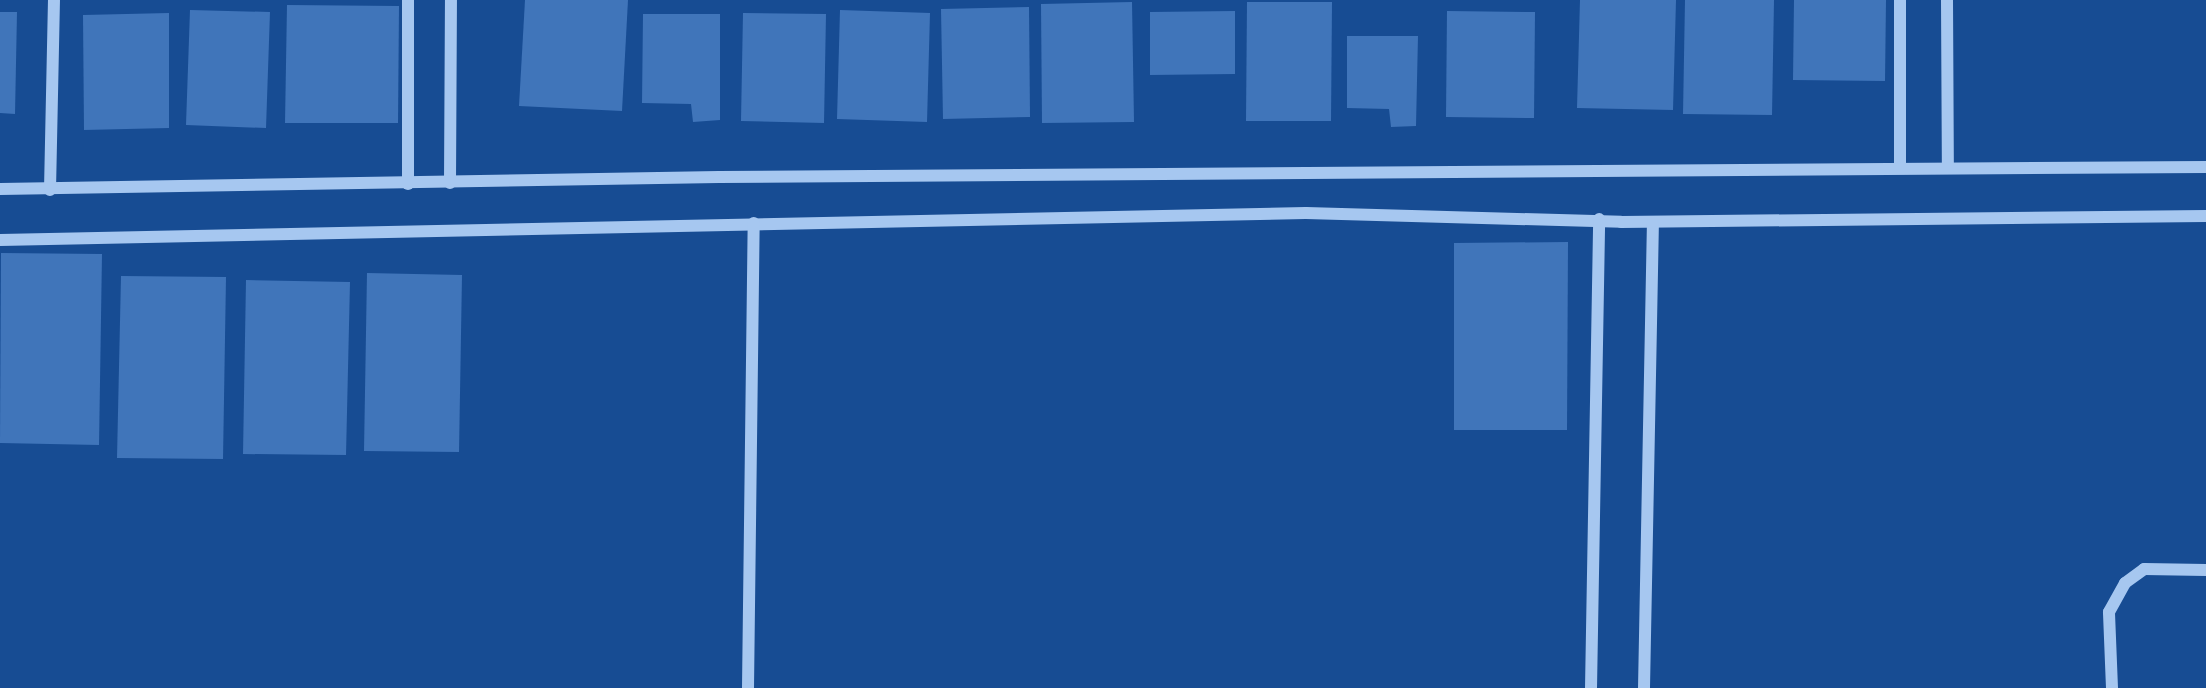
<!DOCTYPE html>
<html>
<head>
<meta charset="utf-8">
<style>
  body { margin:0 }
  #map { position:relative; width:2206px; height:688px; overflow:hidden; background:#174c93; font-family:"Exo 2",sans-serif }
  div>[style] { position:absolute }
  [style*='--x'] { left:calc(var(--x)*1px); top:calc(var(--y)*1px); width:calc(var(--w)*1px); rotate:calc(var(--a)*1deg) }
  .building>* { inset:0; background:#4075ba }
  .minor>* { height:12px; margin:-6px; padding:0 6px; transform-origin:6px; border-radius:6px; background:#a6c7f0 }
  span { translate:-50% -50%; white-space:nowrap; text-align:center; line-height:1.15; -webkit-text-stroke:7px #174c93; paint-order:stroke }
</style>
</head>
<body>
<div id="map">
  <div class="building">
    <div style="clip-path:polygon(525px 0,628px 0,622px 111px,519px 106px)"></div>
    <div style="clip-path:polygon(1580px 0,1676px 0,1673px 110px,1577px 108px)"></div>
    <div style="clip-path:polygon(1685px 0,1774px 0,1772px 115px,1683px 114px)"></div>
    <div style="clip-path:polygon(1794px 0,1886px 0,1885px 81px,1793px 80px)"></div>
    <div style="clip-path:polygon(1132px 2px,1134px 122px,1042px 123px,1041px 4px)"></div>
    <div style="clip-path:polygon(1247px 2px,1332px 2px,1331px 121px,1246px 121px)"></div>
    <div style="clip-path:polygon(287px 5px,399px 6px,398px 123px,285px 123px)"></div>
    <div style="clip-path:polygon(1029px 7px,1030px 117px,943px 119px,941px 9px)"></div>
    <div style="clip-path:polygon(190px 10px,270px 12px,266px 128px,186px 125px)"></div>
    <div style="clip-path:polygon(840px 10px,930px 13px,927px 122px,837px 119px)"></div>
    <div style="clip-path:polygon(1235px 11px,1235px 74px,1150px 75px,1150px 12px)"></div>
    <div style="clip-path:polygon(1447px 11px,1535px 12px,1534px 118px,1446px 117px)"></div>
    <div style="clip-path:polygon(0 12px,17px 12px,15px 114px,0 113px)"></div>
    <div style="clip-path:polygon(169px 13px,169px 128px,84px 130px,83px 15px)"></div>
    <div style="clip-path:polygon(743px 13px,826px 14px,824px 123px,741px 121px)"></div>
    <div style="clip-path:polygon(643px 14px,720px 14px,720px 120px,693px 122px,691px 104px,642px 103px)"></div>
    <div style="clip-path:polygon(1347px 36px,1418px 36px,1416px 126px,1391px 127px,1389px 109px,1347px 108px)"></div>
    <div style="clip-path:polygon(1568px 242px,1567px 430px,1454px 430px,1454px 243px)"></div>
    <div style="clip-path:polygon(1px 253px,102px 254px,99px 445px,0 443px)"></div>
    <div style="clip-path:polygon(367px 273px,462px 275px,459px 452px,364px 451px)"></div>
    <div style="clip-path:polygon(121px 276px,226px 277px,223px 459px,117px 458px)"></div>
    <div style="clip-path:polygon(246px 280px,350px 282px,346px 455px,243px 454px)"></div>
  </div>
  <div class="minor">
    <div style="--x:408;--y:0;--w:184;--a:90"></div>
    <div style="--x:1947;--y:0;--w:167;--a:89.7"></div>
    <div style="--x:1900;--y:168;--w:168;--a:-90"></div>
    <div style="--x:450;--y:183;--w:183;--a:-89.7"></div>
    <div style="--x:0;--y:189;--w:719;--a:-0.96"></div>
    <div style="--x:719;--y:177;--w:1487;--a:-0.39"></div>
    <div style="--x:50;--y:190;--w:190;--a:-88.8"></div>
    <div style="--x:0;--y:240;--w:1306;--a:-1.18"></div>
    <div style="--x:1306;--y:213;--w:315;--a:1.6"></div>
    <div style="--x:1621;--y:222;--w:585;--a:-0.59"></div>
    <div style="--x:748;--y:688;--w:465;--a:-89.3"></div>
    <div style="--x:1591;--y:688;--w:469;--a:-89"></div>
    <div style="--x:1644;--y:688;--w:466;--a:-88.9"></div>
    <div style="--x:2112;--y:688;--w:76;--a:-92.3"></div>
    <div style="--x:2109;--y:612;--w:33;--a:-61"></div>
    <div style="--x:2125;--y:583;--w:24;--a:-36"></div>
    <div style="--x:2144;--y:569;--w:62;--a:0.9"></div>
  </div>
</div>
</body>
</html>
